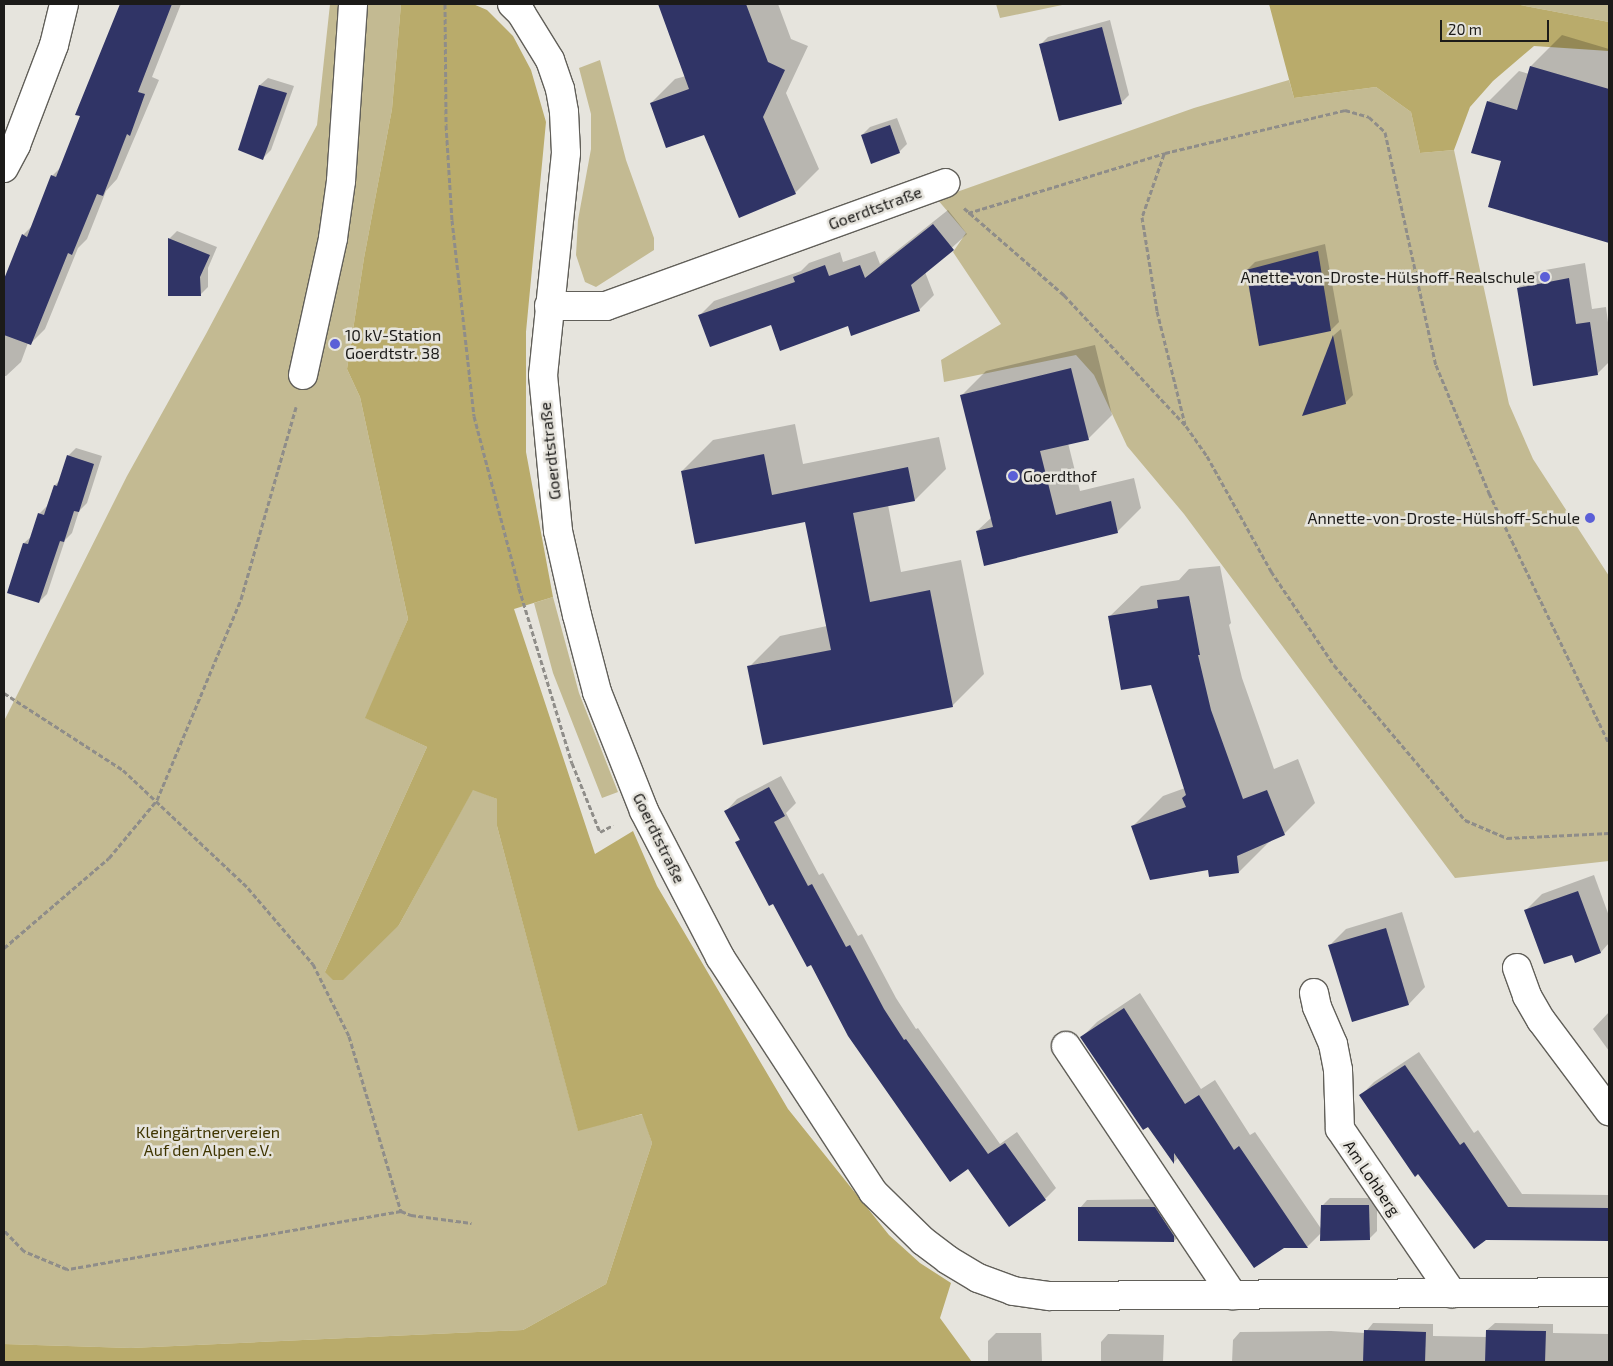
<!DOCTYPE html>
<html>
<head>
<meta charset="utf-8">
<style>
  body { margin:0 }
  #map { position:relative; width:1613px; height:1366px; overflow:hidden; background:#e6e4dd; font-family:"Exo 2",sans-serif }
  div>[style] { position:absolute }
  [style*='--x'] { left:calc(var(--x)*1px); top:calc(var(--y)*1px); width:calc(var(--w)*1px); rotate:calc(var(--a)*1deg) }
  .green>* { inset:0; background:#c3ba92 }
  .forest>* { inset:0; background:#b9ab6b }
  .shadow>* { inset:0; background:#0003 }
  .building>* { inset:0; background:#303466 }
  .path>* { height:3px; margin-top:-1.5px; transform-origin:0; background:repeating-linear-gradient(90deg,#8f8d89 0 5px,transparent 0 7.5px) }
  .roads { filter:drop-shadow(1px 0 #615f59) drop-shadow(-1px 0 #615f59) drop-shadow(0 1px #615f59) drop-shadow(0 -1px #615f59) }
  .minor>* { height:28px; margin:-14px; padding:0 14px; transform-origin:14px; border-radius:14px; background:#fff }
  .dots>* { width:14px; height:14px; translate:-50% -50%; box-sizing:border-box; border:2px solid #e6e4dd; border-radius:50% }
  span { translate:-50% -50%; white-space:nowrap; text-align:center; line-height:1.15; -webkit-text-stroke:5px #e6e4dd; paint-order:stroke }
  .street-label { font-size:16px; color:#1c1b19 }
  .poi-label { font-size:16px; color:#1c1b19 }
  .right { translate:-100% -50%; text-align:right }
  .left { translate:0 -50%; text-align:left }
  .park-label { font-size:16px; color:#3f3500 }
  .frame { position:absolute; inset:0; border:5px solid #1c1b19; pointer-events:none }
  .scale { position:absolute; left:1440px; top:20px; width:109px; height:22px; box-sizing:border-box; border:2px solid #1c1b19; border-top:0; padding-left:6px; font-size:15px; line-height:18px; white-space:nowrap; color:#1c1b19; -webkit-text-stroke:4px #e6e4dd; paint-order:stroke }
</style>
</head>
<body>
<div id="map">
  <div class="green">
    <div style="clip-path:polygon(330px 4px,401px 4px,392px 109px,364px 258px,347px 369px,360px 397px,408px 619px,366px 718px,427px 747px,325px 972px,399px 925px,473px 789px,497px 799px,497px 826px,578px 1130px,643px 1114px,652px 1143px,606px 1284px,523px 1330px,131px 1348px,4px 1344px,4px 721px,127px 476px,206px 334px,317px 125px)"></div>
    <div style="clip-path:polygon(996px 4px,1067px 4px,1000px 18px)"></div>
    <div style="clip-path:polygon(1515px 4px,1609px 4px,1609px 22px)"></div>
    <div style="clip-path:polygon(600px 60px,626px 160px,654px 238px,654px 250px,596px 287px,585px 282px,576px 255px,578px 220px,591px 149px,591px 114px,579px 68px)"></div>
    <div style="clip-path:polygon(1289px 80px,1294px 98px,1376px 87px,1411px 112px,1420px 153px,1454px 150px,1509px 404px,1533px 459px,1609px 576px,1609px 861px,1455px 878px,1184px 514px,1127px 446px,1094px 375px,1076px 355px,944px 382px,941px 360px,1001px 324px,953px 252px,966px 233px,937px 199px,1194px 108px)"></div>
    <div style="clip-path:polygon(553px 597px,579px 693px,618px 792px,602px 798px,553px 673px,534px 603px)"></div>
  </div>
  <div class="forest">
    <div style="clip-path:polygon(401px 4px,473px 4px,487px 10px,513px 36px,531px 70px,546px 122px,526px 332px,526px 452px,553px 597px,514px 609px,595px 854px,633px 831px,657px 886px,788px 1109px,889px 1235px,920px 1263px,951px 1283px,940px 1318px,972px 1362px,4px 1362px,4px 1344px,131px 1348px,523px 1330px,606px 1284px,652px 1143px,642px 1114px,578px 1131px,497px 826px,497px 799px,473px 790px,399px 925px,343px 980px,333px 980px,325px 972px,427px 747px,365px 718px,408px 619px,360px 397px,347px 369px,364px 258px,392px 109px)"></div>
    <div style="clip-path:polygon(1269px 4px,1515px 4px,1609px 22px,1609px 51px,1534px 46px,1493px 81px,1470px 107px,1454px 150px,1420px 153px,1411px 112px,1376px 87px,1294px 98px)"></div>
  </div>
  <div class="shadow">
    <div style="clip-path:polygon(121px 4px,181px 4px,152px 77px,159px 80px,117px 179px,106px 191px,87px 239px,78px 248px,45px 329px,30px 344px,28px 343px,21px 362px,6px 376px,4px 376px,4px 283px,23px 235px,33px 225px,52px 176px,62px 166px,82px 116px,77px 114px)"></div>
    <div style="clip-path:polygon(660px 4px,778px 4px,791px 39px,808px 46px,786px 93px,819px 169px,795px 193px,704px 133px,651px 103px,675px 79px,686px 76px)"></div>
    <div style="clip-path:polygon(1110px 20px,1129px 95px,1121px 103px,1040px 45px,1048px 37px)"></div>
    <div style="clip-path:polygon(1562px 35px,1609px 49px,1609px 241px,1490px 206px,1503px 161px,1488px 102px,1519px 71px,1529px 74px,1531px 66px)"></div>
    <div style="clip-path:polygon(268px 78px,294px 86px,271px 150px,263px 158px,260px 85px)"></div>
    <div style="clip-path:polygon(897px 118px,907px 144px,899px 152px,862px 135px,870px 127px)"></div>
    <div style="clip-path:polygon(948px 210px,967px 234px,925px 272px,934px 295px,919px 310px,848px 325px,771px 324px,699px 316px,714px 301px,801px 271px,809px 263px,840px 252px,843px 262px,875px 251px,880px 264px)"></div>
    <div style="clip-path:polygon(177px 231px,217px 247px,208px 268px,208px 287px,200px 295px,169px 239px)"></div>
    <div style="clip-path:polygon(1325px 244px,1339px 322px,1331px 330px,1247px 270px,1255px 262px)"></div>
    <div style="clip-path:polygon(1585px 263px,1592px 309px,1606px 307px,1609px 330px,1609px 362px,1597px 374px,1518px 288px,1534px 272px)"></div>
    <div style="clip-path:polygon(1341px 329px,1353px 395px,1345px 403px,1304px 414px,1334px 335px)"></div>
    <div style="clip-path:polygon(1095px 345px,1112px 415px,1088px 439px,1068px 443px,1080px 491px,1134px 478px,1141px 508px,1117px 532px,977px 531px,992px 517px,962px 395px,986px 371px)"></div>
    <div style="clip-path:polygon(795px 424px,803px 464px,939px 437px,946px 469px,915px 500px,888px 505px,901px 572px,961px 560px,984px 674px,953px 705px,764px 743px,749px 667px,780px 636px,827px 626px,806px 521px,682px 471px,713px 440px)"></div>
    <div style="clip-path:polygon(76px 448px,102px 456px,87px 503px,79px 511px,72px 533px,65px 540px,47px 594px,39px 602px,24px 543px,33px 535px,39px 514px,47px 506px,55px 485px,60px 480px,68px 456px)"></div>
    <div style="clip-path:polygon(1220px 566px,1231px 623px,1229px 625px,1242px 678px,1274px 769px,1298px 759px,1315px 803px,1284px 834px,1270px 841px,1239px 872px,1209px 869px,1132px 827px,1163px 796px,1185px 788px,1152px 683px,1109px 617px,1141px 586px,1179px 580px,1189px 569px)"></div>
    <div style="clip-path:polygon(781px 776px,796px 803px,786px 813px,819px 875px,823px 873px,858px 936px,862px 934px,896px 998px,916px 1029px,918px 1028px,1000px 1144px,1017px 1132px,1056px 1188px,1045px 1199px,968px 1167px,811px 964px,737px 842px,740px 839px,726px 811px,737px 799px)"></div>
    <div style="clip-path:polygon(1594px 875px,1609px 916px,1609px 943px,1601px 952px,1573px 954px,1526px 910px,1542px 894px)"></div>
    <div style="clip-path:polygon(1402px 912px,1425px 987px,1409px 1004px,1352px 1021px,1330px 945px,1346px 929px)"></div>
    <div style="clip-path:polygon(1140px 993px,1201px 1089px,1215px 1080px,1250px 1135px,1255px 1132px,1322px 1230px,1322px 1206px,1330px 1198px,1377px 1198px,1377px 1231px,1369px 1239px,1322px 1232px,1307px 1247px,1178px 1158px,1174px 1162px,1081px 1038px,1097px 1022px)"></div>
    <div style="clip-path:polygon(1609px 1012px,1609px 1051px,1593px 1029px)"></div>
    <div style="clip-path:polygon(1419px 1052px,1474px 1133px,1478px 1130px,1522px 1194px,1609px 1195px,1609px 1240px,1486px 1239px,1361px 1095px,1374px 1082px)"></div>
    <div style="clip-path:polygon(1163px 1199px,1182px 1233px,1174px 1241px,1080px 1208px,1087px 1200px)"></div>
    <div style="clip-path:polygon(1373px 1323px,1433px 1324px,1433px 1336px,1487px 1337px,1487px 1330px,1495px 1323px,1553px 1324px,1553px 1333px,1609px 1334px,1609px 1362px,1232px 1362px,1233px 1340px,1240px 1332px,1331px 1331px,1365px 1333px)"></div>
    <div style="clip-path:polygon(996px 1333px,1041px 1333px,1042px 1361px,988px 1362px,988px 1341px)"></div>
    <div style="clip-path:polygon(1108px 1334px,1164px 1335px,1163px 1362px,1101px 1362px,1101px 1342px)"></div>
  </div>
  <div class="building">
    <div style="clip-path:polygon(120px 4px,172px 4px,138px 92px,145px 94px,130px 136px,127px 134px,103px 196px,97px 194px,72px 255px,68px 253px,31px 345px,4px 335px,4px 279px,22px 234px,27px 237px,51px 175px,56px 177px,80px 116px,75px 115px)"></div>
    <div style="clip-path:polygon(658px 4px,746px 4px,768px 62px,785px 70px,763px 117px,796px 194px,739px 218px,704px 135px,666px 148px,650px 103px,689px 89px)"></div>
    <div style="clip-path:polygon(1102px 27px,1122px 104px,1059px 121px,1039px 44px)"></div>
    <div style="clip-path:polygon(1530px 66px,1609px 89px,1609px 243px,1488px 207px,1501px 161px,1471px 153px,1487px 101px,1517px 110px)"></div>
    <div style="clip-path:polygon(259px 85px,287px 93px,263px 160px,238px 150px)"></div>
    <div style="clip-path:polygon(890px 125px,900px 153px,871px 164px,861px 135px)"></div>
    <div style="clip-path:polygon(933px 224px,954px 250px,911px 285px,920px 311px,851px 336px,848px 326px,780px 351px,771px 325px,710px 347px,698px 315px,795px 282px,793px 277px,825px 265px,829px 276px,860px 265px,865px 278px)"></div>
    <div style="clip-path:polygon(168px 238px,210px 255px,200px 277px,201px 296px,168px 296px)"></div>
    <div style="clip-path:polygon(1318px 251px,1331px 331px,1259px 346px,1246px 270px)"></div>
    <div style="clip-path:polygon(1569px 278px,1576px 324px,1590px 322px,1598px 375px,1533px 386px,1517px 288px)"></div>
    <div style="clip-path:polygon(1333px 335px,1346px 404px,1302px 416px)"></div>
    <div style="clip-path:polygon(1071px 368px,1089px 440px,1040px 451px,1056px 515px,1111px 501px,1118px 533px,984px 566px,976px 531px,993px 527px,960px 395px)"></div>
    <div style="clip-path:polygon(764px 454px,772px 495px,908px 467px,915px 501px,853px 513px,870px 602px,930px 590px,953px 707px,763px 745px,747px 666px,831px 650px,805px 522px,695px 544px,681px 471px)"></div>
    <div style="clip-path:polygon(67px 455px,94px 464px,79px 512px,74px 511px,64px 542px,60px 541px,39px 603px,7px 593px,23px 543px,28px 544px,38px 513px,44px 515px,54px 485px,57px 486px)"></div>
    <div style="clip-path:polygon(1189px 596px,1200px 655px,1198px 655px,1211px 710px,1243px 799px,1267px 790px,1285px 835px,1237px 856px,1239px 873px,1209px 877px,1208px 870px,1150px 880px,1131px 826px,1186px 807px,1182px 798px,1186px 795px,1151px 685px,1121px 690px,1108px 616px,1158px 608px,1157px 600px)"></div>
    <div style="clip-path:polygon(769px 787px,785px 816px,774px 822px,808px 886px,812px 884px,846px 947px,850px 945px,884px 1009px,904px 1040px,906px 1039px,988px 1154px,1005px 1143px,1046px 1200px,1009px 1227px,968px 1169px,950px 1182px,848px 1036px,811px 965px,807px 967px,773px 904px,769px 906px,735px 842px,740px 840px,724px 811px)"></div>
    <div style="clip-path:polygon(1578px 891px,1601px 953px,1575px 963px,1572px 955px,1544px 964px,1524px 910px)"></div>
    <div style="clip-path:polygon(1386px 928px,1409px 1005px,1352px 1022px,1328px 945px)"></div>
    <div style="clip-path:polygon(1124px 1008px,1185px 1104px,1199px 1095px,1234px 1150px,1239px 1146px,1308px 1248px,1284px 1248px,1254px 1268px,1174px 1153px,1174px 1164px,1148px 1127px,1143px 1130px,1080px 1037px)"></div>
    <div style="clip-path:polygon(1405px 1065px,1460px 1145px,1464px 1142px,1508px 1207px,1609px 1208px,1609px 1241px,1486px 1240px,1474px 1249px,1418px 1174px,1415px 1177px,1359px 1095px)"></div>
    <div style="clip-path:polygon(1321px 1205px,1369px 1205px,1370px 1240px,1320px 1241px)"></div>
    <div style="clip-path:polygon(1078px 1207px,1155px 1207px,1174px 1236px,1174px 1242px,1078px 1241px)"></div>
    <div style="clip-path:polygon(1364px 1330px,1426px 1332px,1425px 1362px,1363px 1362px)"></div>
    <div style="clip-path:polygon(1486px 1330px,1546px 1331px,1545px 1362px,1485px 1362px)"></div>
  </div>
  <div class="path">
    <div style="--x:445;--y:4;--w:121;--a:89.5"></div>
    <div style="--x:446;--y:125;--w:95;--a:86.4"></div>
    <div style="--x:452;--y:220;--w:197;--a:83.6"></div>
    <div style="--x:474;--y:416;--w:178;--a:75.3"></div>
    <div style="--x:519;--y:588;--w:183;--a:73.2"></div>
    <div style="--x:572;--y:763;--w:74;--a:67.9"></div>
    <div style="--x:600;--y:832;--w:15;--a:-28"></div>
    <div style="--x:1164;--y:154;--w:67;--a:109.2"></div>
    <div style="--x:1142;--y:217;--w:95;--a:80.9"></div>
    <div style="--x:1157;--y:311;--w:116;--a:76.1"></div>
    <div style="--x:964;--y:208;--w:133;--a:41"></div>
    <div style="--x:1064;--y:295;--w:179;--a:47"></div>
    <div style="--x:1186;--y:426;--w:37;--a:55"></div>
    <div style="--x:1207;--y:456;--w:132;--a:60.9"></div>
    <div style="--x:1271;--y:571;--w:113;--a:56.2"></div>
    <div style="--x:1334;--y:665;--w:203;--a:49.8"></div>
    <div style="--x:1465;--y:820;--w:46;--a:23.2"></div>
    <div style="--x:1507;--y:838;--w:102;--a:-2.8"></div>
    <div style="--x:968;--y:213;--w:206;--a:-16.9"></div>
    <div style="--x:1165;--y:153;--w:185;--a:-13.4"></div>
    <div style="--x:1345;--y:110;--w:25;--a:16"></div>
    <div style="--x:1369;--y:117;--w:22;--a:43"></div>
    <div style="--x:1385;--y:132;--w:239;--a:77.7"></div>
    <div style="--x:1436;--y:365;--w:139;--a:67.5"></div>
    <div style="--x:1489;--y:493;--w:277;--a:64.4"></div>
    <div style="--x:4;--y:693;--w:142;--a:32.9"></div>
    <div style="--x:123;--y:770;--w:172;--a:43.3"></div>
    <div style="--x:248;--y:888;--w:100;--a:49.5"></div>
    <div style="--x:313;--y:964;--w:80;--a:63.4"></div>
    <div style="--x:349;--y:1036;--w:183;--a:73.5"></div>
    <div style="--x:401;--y:1211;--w:339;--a:170.1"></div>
    <div style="--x:67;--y:1269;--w:47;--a:-157.3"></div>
    <div style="--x:24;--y:1251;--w:29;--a:-134"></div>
    <div style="--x:4;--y:948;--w:138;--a:-40.6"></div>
    <div style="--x:109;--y:858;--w:75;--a:-50.4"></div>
    <div style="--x:157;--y:800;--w:218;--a:-67.3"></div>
    <div style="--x:241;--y:599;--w:200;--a:-74"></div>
    <div style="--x:401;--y:1211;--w:11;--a:22"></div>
    <div style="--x:411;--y:1215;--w:61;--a:7.6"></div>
  </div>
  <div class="roads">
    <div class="minor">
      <div style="--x:512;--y:4;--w:13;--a:45"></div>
      <div style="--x:521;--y:13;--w:55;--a:58.3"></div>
      <div style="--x:550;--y:60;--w:31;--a:71"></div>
      <div style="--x:560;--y:89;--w:23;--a:80"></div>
      <div style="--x:564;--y:112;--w:41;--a:87.2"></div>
      <div style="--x:566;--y:153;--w:223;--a:95.9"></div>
      <div style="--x:543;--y:375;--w:157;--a:84.5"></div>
      <div style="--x:558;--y:531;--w:86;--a:77.3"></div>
      <div style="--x:577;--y:615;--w:80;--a:75.4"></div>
      <div style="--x:597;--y:692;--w:128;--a:68.4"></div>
      <div style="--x:644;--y:811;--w:165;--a:62.5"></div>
      <div style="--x:720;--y:957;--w:280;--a:56.9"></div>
      <div style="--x:873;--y:1192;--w:70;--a:44.4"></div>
      <div style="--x:923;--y:1241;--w:31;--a:37"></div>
      <div style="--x:948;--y:1260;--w:35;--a:31"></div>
      <div style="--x:978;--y:1278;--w:37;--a:20"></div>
      <div style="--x:1013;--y:1291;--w:37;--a:8"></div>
      <div style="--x:1050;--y:1296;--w:559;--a:-0.41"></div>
      <div style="--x:4;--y:168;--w:26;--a:-62"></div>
      <div style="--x:16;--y:145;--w:107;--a:-69.2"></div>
      <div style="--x:54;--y:45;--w:42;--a:-76.3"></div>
      <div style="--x:549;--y:306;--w:57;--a:0"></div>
      <div style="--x:606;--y:306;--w:361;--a:-19.9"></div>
      <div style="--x:303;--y:375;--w:140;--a:-77.6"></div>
      <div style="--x:333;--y:238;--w:58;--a:-82"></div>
      <div style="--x:341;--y:181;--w:177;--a:-86.1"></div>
      <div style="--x:1517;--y:968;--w:30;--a:70"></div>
      <div style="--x:1527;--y:996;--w:28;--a:60"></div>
      <div style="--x:1541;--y:1020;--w:114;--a:53.2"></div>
      <div style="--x:1314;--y:993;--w:14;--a:78"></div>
      <div style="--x:1317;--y:1007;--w:40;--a:66.6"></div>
      <div style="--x:1333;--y:1044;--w:26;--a:79"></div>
      <div style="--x:1338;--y:1070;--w:59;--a:88.1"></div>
      <div style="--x:1340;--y:1129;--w:199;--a:55.7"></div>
      <div style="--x:1066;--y:1046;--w:300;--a:56.2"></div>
    </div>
  </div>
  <div class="dots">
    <div style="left:1545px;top:277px;background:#5b5fd7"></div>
    <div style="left:335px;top:344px;background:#5b5fd7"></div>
    <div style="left:1013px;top:476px;background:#5b5fd7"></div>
    <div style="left:1590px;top:518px;background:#5b5fd7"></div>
  </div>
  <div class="street-label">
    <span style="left:875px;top:208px;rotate:-20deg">Goerdtstraße</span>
    <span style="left:550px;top:451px;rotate:-96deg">Goerdtstraße</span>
    <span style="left:659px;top:838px;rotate:64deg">Goerdtstraße</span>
    <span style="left:1372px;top:1178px;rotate:56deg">Am Lohberg</span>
  </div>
  <div class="poi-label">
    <span class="right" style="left:1535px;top:277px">Anette-von-Droste-Hülshoff-Realschule</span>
    <span class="left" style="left:345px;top:344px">10 kV-Station<br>Goerdtstr. 38</span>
    <span class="left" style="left:1023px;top:476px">Goerdthof</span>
    <span class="right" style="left:1580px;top:518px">Annette-von-Droste-Hülshoff-Schule</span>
  </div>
  <div class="park-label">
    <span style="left:208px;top:1141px">Kleingärtnervereien<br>Auf den Alpen e.V.</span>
  </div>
  <div class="frame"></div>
  <div class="scale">20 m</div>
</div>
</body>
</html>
